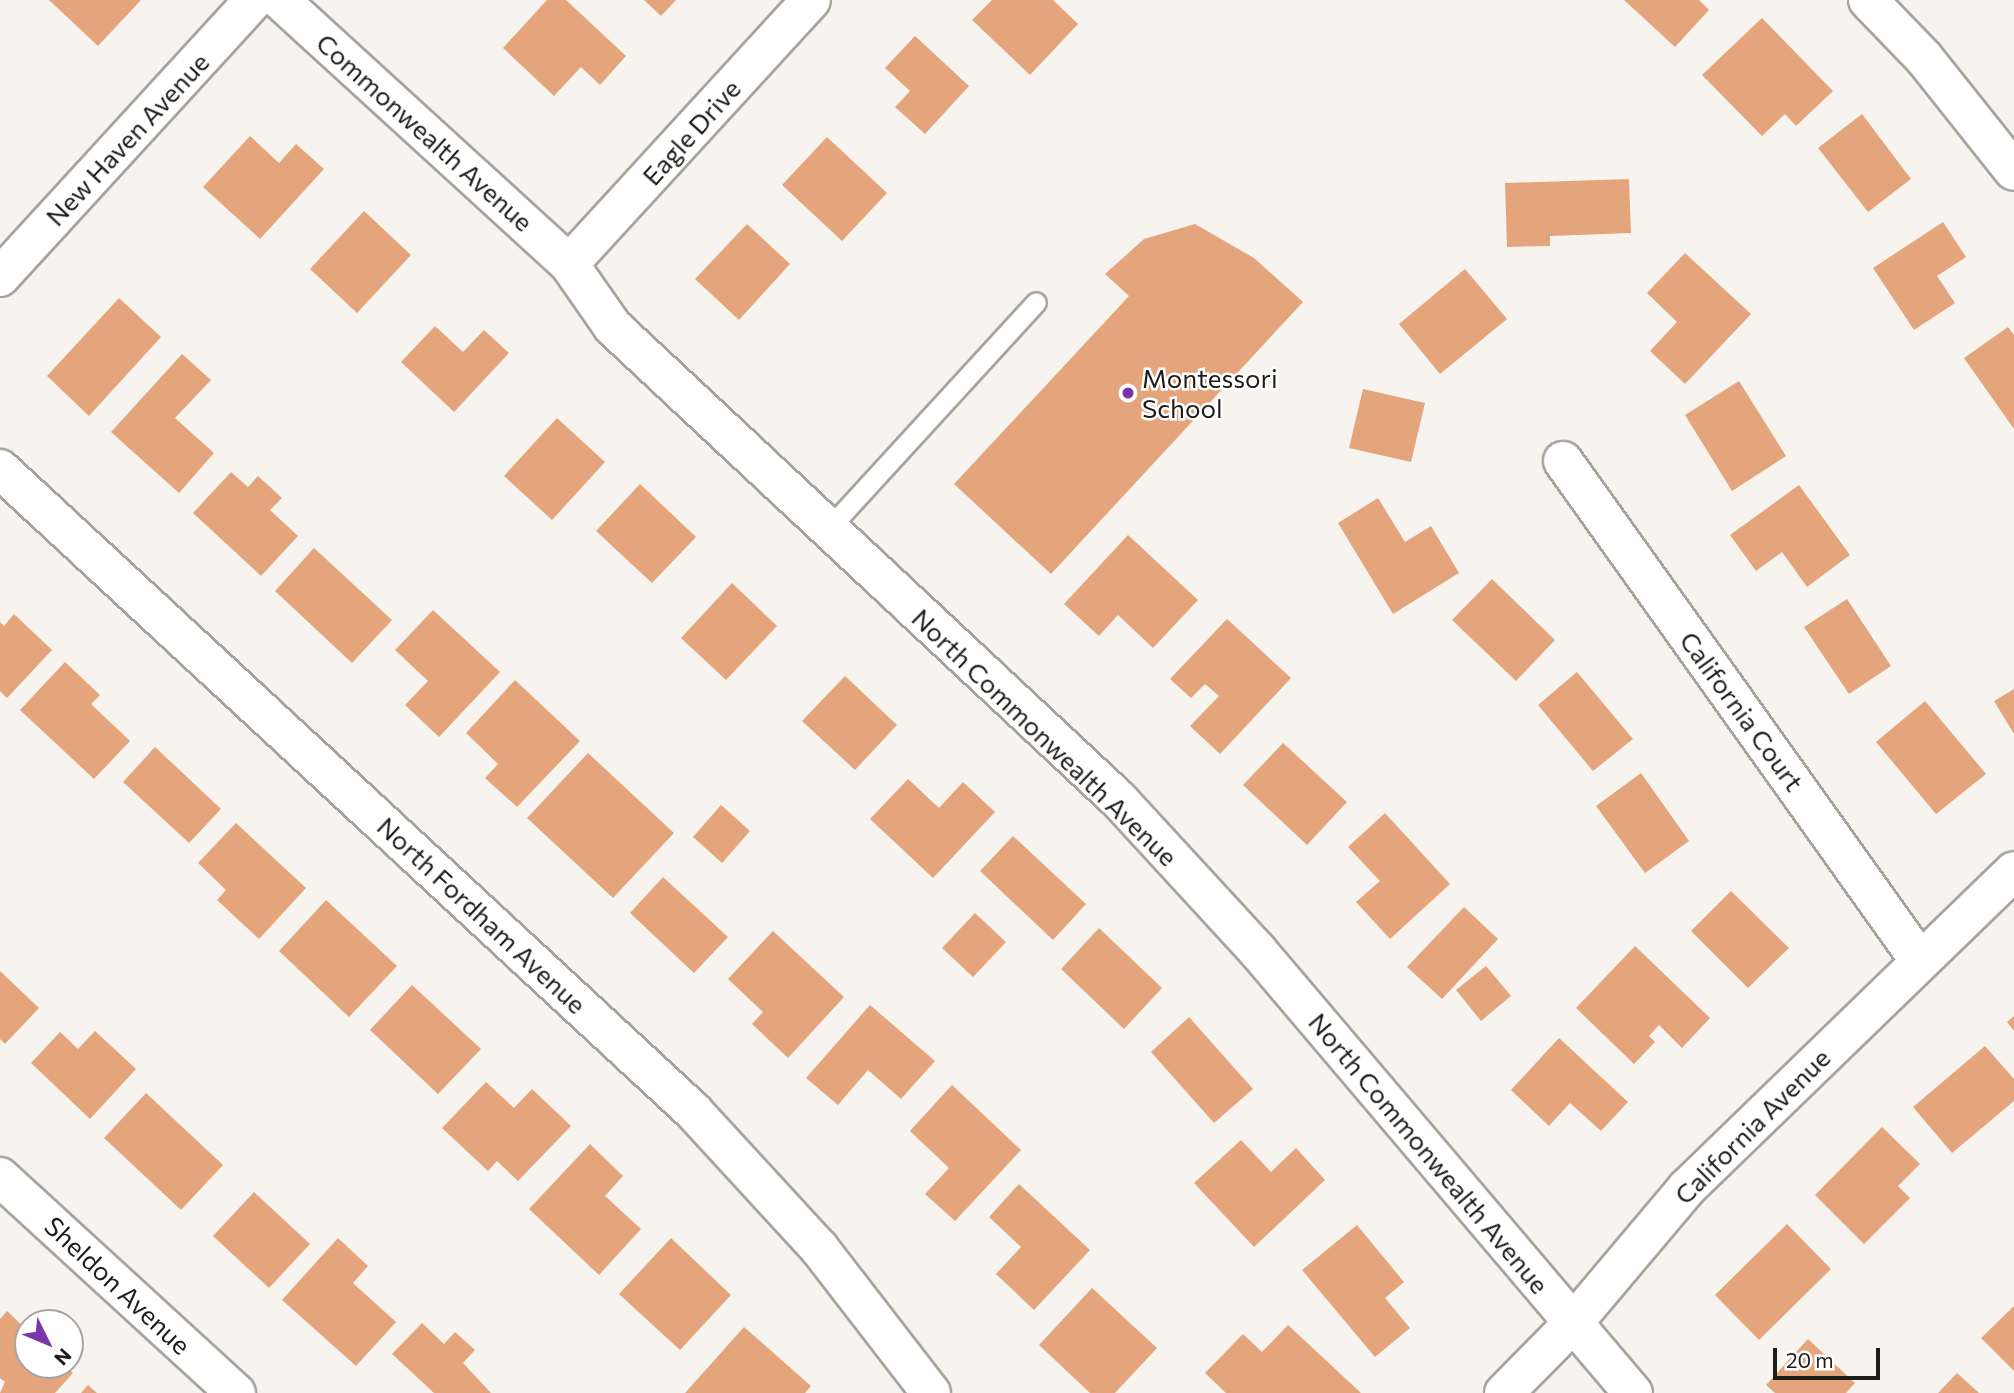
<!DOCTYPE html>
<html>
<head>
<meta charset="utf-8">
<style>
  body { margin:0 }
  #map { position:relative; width:2014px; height:1393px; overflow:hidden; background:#f7f4ef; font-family:Commissioner,sans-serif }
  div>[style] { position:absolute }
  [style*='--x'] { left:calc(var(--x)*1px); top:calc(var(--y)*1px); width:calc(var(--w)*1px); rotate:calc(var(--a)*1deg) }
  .building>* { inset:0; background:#e5a57c }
  .roads { filter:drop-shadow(2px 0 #a7a49f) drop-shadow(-2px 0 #a7a49f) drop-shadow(0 2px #a7a49f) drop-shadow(0 -2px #a7a49f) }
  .lane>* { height:19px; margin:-9.5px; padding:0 9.5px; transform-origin:9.5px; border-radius:9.5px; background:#fff }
  .street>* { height:38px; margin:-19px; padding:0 19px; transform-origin:19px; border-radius:19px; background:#fff }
  .dots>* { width:19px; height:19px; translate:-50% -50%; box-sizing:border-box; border:4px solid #fff; border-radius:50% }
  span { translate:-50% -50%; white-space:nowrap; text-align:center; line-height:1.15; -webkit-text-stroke:5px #fff; paint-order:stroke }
  .street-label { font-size:26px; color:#1d1c1a }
  .poi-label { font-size:26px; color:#1d1c1a }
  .left { translate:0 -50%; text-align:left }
  .north { position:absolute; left:14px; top:1309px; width:70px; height:70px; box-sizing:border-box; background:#fff; border:2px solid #a5a4a3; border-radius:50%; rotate:133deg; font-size:19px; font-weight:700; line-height:28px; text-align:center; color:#1d1c1a }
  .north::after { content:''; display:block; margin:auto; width:24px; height:32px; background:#7b36aa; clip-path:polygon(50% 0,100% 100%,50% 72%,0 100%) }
  .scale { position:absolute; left:1773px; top:1348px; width:107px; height:32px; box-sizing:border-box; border:4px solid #1d1c1a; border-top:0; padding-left:9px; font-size:21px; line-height:24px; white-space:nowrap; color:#1d1c1a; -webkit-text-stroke:5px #fff; paint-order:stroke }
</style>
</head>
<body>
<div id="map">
  <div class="building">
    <div style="clip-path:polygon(49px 0,141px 0,98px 46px)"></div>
    <div style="clip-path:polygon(547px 0,566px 0,626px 56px,600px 85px,581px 67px,554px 96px,503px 48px)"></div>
    <div style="clip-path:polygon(644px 0,676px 0,661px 16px)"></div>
    <div style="clip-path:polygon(992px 0,1053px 0,1078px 24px,1030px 75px,972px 20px)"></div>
    <div style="clip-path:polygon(1624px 0,1699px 0,1709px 10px,1675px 47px)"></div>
    <div style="clip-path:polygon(1762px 18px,1833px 91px,1796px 126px,1785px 114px,1762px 136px,1702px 75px)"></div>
    <div style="clip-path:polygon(915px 36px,969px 86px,925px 134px,895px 107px,910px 91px,885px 68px)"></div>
    <div style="clip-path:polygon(1862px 114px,1911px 179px,1868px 212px,1818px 148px)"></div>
    <div style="clip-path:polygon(250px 136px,279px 163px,296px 144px,324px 169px,260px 239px,203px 187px)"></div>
    <div style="clip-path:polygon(827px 137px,887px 193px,842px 241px,782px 185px)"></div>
    <div style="clip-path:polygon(1629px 179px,1631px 233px,1550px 236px,1550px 246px,1507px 247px,1505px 183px)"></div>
    <div style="clip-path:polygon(364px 211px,411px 255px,357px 313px,310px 269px)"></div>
    <div style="clip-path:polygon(1943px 222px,1966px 257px,1937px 276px,1955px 303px,1914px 330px,1873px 268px)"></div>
    <div style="clip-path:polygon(747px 224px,790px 264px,739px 320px,695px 279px)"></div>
    <div style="clip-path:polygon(1195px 224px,1254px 258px,1303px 302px,1051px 574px,954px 484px,1129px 296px,1105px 274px,1144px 239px)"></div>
    <div style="clip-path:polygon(1685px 253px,1751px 314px,1685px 384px,1650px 351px,1677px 322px,1647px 293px)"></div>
    <div style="clip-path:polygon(1465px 269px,1507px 319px,1440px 374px,1399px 324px)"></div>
    <div style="clip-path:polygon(119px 298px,161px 337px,89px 416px,47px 376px)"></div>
    <div style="clip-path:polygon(435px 326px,463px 352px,484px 330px,509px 353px,454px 412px,401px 362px)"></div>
    <div style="clip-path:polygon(2008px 327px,2014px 335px,2014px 429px,1964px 358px)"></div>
    <div style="clip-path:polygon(182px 354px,211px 380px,175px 418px,214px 453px,179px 493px,111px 432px)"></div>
    <div style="clip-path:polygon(1739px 381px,1786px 456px,1732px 491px,1685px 415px)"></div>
    <div style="clip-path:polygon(1363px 389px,1425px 403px,1411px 462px,1349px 448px)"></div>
    <div style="clip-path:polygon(557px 418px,605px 462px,552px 520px,504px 476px)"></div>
    <div style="clip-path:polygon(231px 472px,248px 487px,258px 476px,282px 498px,270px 510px,298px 536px,261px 576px,193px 513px)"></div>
    <div style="clip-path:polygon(640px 484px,696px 537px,652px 583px,596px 531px)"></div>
    <div style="clip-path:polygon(1799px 485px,1850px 555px,1807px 587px,1782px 552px,1756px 571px,1730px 535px)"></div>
    <div style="clip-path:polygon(1378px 498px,1405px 542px,1431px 526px,1459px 573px,1393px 614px,1338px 523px)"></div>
    <div style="clip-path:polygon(1128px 535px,1198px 600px,1153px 648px,1118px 615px,1099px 636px,1064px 604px)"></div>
    <div style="clip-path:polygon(314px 548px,392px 620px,352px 663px,275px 591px)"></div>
    <div style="clip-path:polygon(1492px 579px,1555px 640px,1516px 681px,1452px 620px)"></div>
    <div style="clip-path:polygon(732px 583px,777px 626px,726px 680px,681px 638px)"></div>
    <div style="clip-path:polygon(1847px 599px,1891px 666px,1849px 694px,1804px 627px)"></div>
    <div style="clip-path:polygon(433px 610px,500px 672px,439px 737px,405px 705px,428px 681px,395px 650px)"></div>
    <div style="clip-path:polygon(14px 614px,52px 650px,7px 698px,0 691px,0 622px,4px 626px)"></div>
    <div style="clip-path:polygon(1227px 619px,1291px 678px,1220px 754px,1190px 726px,1219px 696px,1205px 684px,1191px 698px,1170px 679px)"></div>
    <div style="clip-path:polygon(65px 662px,100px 695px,91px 704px,130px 741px,94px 779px,20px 710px)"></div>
    <div style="clip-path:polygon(1577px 672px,1633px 739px,1593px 771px,1538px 705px)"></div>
    <div style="clip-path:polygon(845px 676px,897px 725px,855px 770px,802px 721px)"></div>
    <div style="clip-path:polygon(515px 680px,580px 741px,517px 807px,485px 778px,498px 764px,466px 733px)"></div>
    <div style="clip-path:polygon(2014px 689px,2014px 734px,1994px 701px)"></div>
    <div style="clip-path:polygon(1925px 701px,1986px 774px,1936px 814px,1876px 742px)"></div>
    <div style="clip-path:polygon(1283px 743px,1347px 802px,1307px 845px,1243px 785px)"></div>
    <div style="clip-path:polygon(155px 747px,221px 809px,189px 843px,123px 782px)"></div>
    <div style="clip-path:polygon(588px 753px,674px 833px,613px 898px,527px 818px)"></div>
    <div style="clip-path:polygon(1641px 773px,1689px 841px,1645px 873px,1596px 806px)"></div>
    <div style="clip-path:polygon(908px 779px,939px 808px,963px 782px,995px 812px,933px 878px,870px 819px)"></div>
    <div style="clip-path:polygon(721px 805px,750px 831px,722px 863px,693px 837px)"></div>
    <div style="clip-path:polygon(1385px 813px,1450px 884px,1390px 939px,1356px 902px,1380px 881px,1348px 847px)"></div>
    <div style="clip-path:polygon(236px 823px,306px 888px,259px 939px,217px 900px,226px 890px,198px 863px)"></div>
    <div style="clip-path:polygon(1013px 836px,1086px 904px,1053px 940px,980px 871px)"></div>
    <div style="clip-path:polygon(663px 877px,728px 937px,694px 973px,630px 913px)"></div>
    <div style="clip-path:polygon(1731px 891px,1789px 948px,1748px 988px,1691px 931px)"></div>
    <div style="clip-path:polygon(326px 900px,397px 966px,349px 1017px,279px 951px)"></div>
    <div style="clip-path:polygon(1464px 907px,1498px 939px,1442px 999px,1407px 967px)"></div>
    <div style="clip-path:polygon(975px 913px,1006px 942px,973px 977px,942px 948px)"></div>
    <div style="clip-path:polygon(1099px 928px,1162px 988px,1124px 1029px,1061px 969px)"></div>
    <div style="clip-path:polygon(773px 931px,844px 997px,788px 1058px,752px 1024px,763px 1012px,728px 979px)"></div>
    <div style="clip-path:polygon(1635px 946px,1710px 1018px,1682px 1048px,1659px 1025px,1649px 1036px,1655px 1042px,1634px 1064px,1576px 1008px)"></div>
    <div style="clip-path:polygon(1486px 966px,1511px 996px,1481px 1021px,1456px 990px)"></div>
    <div style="clip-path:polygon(0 971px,39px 1008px,5px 1044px,0 1039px)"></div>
    <div style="clip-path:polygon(412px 985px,481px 1049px,438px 1094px,370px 1030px)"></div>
    <div style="clip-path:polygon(870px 1005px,935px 1061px,901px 1099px,868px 1070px,838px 1105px,806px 1078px)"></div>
    <div style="clip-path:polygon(2014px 1016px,2014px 1031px,2007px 1022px)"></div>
    <div style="clip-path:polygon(1189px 1017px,1253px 1089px,1214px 1123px,1151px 1052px)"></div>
    <div style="clip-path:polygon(95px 1031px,136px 1069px,90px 1119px,31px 1063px,60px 1032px,78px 1049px)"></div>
    <div style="clip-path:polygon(1559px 1038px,1628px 1102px,1601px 1131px,1570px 1103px,1549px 1126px,1511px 1090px)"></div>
    <div style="clip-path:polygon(1985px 1046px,2014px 1079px,2014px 1101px,1952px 1153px,1913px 1107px)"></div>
    <div style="clip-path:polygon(486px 1082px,514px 1108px,532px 1089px,571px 1126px,518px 1181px,497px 1161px,488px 1171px,442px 1128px)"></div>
    <div style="clip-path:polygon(952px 1085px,1021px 1150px,955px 1221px,925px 1194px,949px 1168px,910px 1131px)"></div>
    <div style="clip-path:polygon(146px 1093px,223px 1165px,181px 1210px,104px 1138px)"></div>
    <div style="clip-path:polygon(1882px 1127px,1920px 1164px,1898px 1186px,1910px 1198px,1864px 1244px,1815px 1195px)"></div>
    <div style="clip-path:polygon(1241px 1140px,1271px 1172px,1296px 1148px,1325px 1180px,1254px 1247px,1194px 1183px)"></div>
    <div style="clip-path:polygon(590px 1144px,623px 1176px,605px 1196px,641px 1229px,599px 1275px,529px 1209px)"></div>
    <div style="clip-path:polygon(1019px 1184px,1090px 1250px,1034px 1310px,996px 1274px,1021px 1247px,989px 1217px)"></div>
    <div style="clip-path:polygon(254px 1192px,310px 1244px,269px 1288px,213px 1236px)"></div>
    <div style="clip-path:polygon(1787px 1224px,1831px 1269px,1759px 1340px,1715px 1295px)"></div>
    <div style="clip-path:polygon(1357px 1225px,1404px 1282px,1385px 1298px,1410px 1328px,1375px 1357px,1302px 1270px)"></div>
    <div style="clip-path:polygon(338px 1238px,368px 1266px,353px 1283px,396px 1322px,356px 1366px,282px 1300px)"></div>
    <div style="clip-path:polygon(671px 1238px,731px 1295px,680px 1350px,619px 1294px)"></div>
    <div style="clip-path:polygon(1092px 1288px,1157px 1348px,1115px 1393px,1090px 1393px,1039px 1345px)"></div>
    <div style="clip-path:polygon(2014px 1306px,2014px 1371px,1981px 1338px)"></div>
    <div style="clip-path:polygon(7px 1311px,28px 1331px,28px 1365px,65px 1365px,73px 1373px,55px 1393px,0 1393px,5px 1382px,0 1378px,0 1319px)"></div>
    <div style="clip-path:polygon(422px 1323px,444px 1344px,455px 1332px,475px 1350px,463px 1363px,491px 1393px,434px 1393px,392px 1354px)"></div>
    <div style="clip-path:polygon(1288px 1325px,1361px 1393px,1226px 1393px,1205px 1373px,1243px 1334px,1262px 1352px)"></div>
    <div style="clip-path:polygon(744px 1327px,811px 1386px,805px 1393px,685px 1393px)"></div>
    <div style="clip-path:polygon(1808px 1339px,1855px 1383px,1846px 1393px,1775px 1393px,1766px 1385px)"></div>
    <div style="clip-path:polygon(1957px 1373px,1979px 1393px,1938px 1393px)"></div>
    <div style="clip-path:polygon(88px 1385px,97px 1393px,81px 1393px)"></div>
  </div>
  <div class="roads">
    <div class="lane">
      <div style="--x:829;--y:528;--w:306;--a:-47.5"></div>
    </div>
    <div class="street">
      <div style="--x:280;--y:0;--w:391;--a:42.4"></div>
      <div style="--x:569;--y:264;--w:77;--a:55.1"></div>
      <div style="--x:613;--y:327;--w:693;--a:43.07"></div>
      <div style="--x:1119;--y:800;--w:204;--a:47.4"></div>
      <div style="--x:1257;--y:950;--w:581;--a:49.68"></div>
      <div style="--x:1868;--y:0;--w:81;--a:46"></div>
      <div style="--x:1924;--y:58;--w:144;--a:51.5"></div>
      <div style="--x:569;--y:264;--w:358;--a:-47.5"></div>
      <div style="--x:0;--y:277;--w:376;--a:-47.5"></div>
      <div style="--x:1563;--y:461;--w:614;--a:54.47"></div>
      <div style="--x:0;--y:469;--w:945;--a:42.81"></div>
      <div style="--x:693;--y:1111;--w:186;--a:47.4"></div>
      <div style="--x:819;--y:1248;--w:183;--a:52.3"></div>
      <div style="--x:0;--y:1177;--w:320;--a:42.5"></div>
      <div style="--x:1504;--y:1393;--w:100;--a:-45.4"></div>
      <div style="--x:1574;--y:1322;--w:175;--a:-49.9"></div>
      <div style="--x:1687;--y:1188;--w:455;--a:-44.1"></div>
    </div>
  </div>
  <div class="dots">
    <div style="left:1128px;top:393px;background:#7b36aa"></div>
  </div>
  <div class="street-label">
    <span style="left:425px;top:132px;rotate:42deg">Commonwealth Avenue</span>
    <span style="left:691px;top:132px;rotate:-48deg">Eagle Drive</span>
    <span style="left:127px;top:139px;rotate:-47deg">New Haven Avenue</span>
    <span style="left:1742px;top:711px;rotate:54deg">California Court</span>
    <span style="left:1045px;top:737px;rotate:44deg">North Commonwealth Avenue</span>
    <span style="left:482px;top:915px;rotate:43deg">North Fordham Avenue</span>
    <span style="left:1752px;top:1126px;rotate:-45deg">California Avenue</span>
    <span style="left:1429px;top:1153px;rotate:50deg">North Commonwealth Avenue</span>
    <span style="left:118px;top:1285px;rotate:43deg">Sheldon Avenue</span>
  </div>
  <div class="poi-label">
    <span class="left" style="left:1142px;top:393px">Montessori<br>School</span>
  </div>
  <div class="north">N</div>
  <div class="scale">20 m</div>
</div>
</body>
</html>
